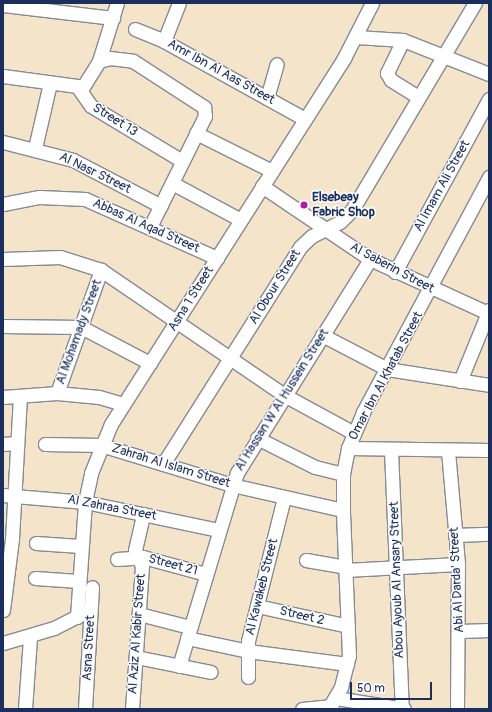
<!DOCTYPE html>
<html>
<head>
<meta charset="utf-8">
<style>
  body { margin:0 }
  #map { position:relative; width:492px; height:712px; overflow:hidden; background:#f3e4ca; font-family:Pangolin,sans-serif }
  div>[style] { position:absolute }
  [style*='--x'] { left:calc(var(--x)*1px); top:calc(var(--y)*1px); width:calc(var(--w)*1px); rotate:calc(var(--a)*1deg) }
  .roads { filter:drop-shadow(1px 0 #878a94) drop-shadow(-1px 0 #878a94) drop-shadow(0 1px #878a94) drop-shadow(0 -1px #878a94) }
  .minor>* { height:13px; margin:-6.5px; padding:0 6.5px; transform-origin:6.5px; border-radius:6.5px; background:#fff }
  .dots>* { width:11px; height:11px; translate:-50% -50%; box-sizing:border-box; border:2px solid #fff; border-radius:50% }
  span { translate:-50% -50%; white-space:nowrap; text-align:center; line-height:1.15; -webkit-text-stroke:3px #fff; paint-order:stroke }
  .street-label { font-size:13px; color:#1b2f5e }
  .poi-label { font-size:13px; color:#1b2f5e; font-weight:700 }
  .left { translate:0 -50%; text-align:left }
  .frame { position:absolute; inset:0; border:4px solid #1b2f5e; pointer-events:none }
  .scale { position:absolute; left:350px; top:682px; width:82px; height:18px; box-sizing:border-box; border:2px solid #1b2f5e; border-top:0; padding-left:5px; font-size:12px; line-height:14px; white-space:nowrap; color:#1b2f5e; -webkit-text-stroke:3px #fff; paint-order:stroke }
</style>
</head>
<body>
<div id="map">
  <div class="roads">
    <div class="minor">
      <div style="--x:3;--y:5;--w:111;--a:6.7"></div>
      <div style="--x:135;--y:29;--w:31;--a:22"></div>
      <div style="--x:164;--y:41;--w:161;--a:29"></div>
      <div style="--x:356;--y:37;--w:47;--a:3.7"></div>
      <div style="--x:403;--y:40;--w:92;--a:21.6"></div>
      <div style="--x:403;--y:40;--w:37;--a:116"></div>
      <div style="--x:387;--y:73;--w:8;--a:60"></div>
      <div style="--x:391;--y:80;--w:32;--a:32"></div>
      <div style="--x:164;--y:41;--w:41;--a:-68.5"></div>
      <div style="--x:99;--y:61;--w:11;--a:-15"></div>
      <div style="--x:110;--y:58;--w:23;--a:7"></div>
      <div style="--x:133;--y:61;--w:85;--a:32.9"></div>
      <div style="--x:204;--y:107;--w:9;--a:84"></div>
      <div style="--x:205;--y:116;--w:124;--a:116.4"></div>
      <div style="--x:3;--y:76;--w:75;--a:7.7"></div>
      <div style="--x:77;--y:86;--w:24;--a:55"></div>
      <div style="--x:91;--y:106;--w:106;--a:31.1"></div>
      <div style="--x:81;--y:90;--w:34;--a:-58"></div>
      <div style="--x:99;--y:61;--w:61;--a:-72.8"></div>
      <div style="--x:267;--y:98;--w:35;--a:-74"></div>
      <div style="--x:196;--y:133;--w:85;--a:26.6"></div>
      <div style="--x:3;--y:142;--w:72;--a:14.4"></div>
      <div style="--x:73;--y:160;--w:99;--a:27.6"></div>
      <div style="--x:35;--y:148;--w:67;--a:-77"></div>
      <div style="--x:172;--y:183;--w:78;--a:28.2"></div>
      <div style="--x:262;--y:186;--w:130;--a:34.1"></div>
      <div style="--x:370;--y:259;--w:130;--a:24.6"></div>
      <div style="--x:3;--y:204;--w:37;--a:-11"></div>
      <div style="--x:39;--y:197;--w:46;--a:2.5"></div>
      <div style="--x:85;--y:199;--w:145;--a:24.1"></div>
      <div style="--x:3;--y:259;--w:57;--a:-2"></div>
      <div style="--x:60;--y:257;--w:43;--a:17.6"></div>
      <div style="--x:101;--y:270;--w:222;--a:34.3"></div>
      <div style="--x:284;--y:395;--w:80;--a:28.5"></div>
      <div style="--x:395;--y:272;--w:197;--a:-61.5"></div>
      <div style="--x:3;--y:326;--w:78;--a:0.7"></div>
      <div style="--x:81;--y:327;--w:78;--a:27.6"></div>
      <div style="--x:322;--y:335;--w:73;--a:27.6"></div>
      <div style="--x:387;--y:369;--w:103;--a:8.9"></div>
      <div style="--x:460;--y:381;--w:77;--a:-67.8"></div>
      <div style="--x:57;--y:393;--w:131;--a:-70.3"></div>
      <div style="--x:3;--y:397;--w:54;--a:-4.2"></div>
      <div style="--x:57;--y:393;--w:42;--a:5.4"></div>
      <div style="--x:99;--y:397;--w:25;--a:16"></div>
      <div style="--x:257;--y:438;--w:65;--a:26.6"></div>
      <div style="--x:315;--y:467;--w:29;--a:14"></div>
      <div style="--x:3;--y:444;--w:14;--a:-4"></div>
      <div style="--x:45;--y:444;--w:56;--a:1"></div>
      <div style="--x:101;--y:445;--w:137;--a:17"></div>
      <div style="--x:232;--y:485;--w:114;--a:12.7"></div>
      <div style="--x:348;--y:448;--w:141;--a:0.8"></div>
      <div style="--x:391;--y:450;--w:259;--a:87.6"></div>
      <div style="--x:448;--y:451;--w:113;--a:84.9"></div>
      <div style="--x:458;--y:564;--w:145;--a:90.4"></div>
      <div style="--x:163;--y:464;--w:257;--a:-57.7"></div>
      <div style="--x:300;--y:247;--w:16;--a:-43"></div>
      <div style="--x:312;--y:236;--w:31;--a:-27"></div>
      <div style="--x:340;--y:222;--w:17;--a:-45"></div>
      <div style="--x:352;--y:210;--w:241;--a:-59.3"></div>
      <div style="--x:3;--y:495;--w:82;--a:4.9"></div>
      <div style="--x:85;--y:502;--w:137;--a:11.8"></div>
      <div style="--x:455;--y:535;--w:34;--a:-2"></div>
      <div style="--x:36;--y:543;--w:44;--a:3.9"></div>
      <div style="--x:117;--y:559;--w:26;--a:-4"></div>
      <div style="--x:143;--y:557;--w:65;--a:15.1"></div>
      <div style="--x:306;--y:560;--w:40;--a:10"></div>
      <div style="--x:345;--y:570;--w:113;--a:-3"></div>
      <div style="--x:35;--y:578;--w:43;--a:4"></div>
      <div style="--x:257;--y:606;--w:93;--a:12.4"></div>
      <div style="--x:3;--y:610;--w:72;--a:-82.8"></div>
      <div style="--x:12;--y:539;--w:143;--a:-86.8"></div>
      <div style="--x:139;--y:614;--w:53;--a:14.3"></div>
      <div style="--x:77;--y:617;--w:115;--a:-86"></div>
      <div style="--x:85;--y:502;--w:30;--a:-78"></div>
      <div style="--x:91;--y:473;--w:53;--a:-67.8"></div>
      <div style="--x:111;--y:424;--w:434;--a:-57.5"></div>
      <div style="--x:344;--y:58;--w:62;--a:-63"></div>
      <div style="--x:460;--y:631;--w:29;--a:-2"></div>
      <div style="--x:187;--y:638;--w:62;--a:12"></div>
      <div style="--x:248;--y:651;--w:100;--a:7.5"></div>
      <div style="--x:3;--y:643;--w:53;--a:-16.4"></div>
      <div style="--x:54;--y:628;--w:34;--a:-27"></div>
      <div style="--x:136;--y:657;--w:76;--a:11.3"></div>
      <div style="--x:179;--y:666;--w:202;--a:-73.3"></div>
      <div style="--x:237;--y:473;--w:252;--a:-58.1"></div>
      <div style="--x:248;--y:677;--w:36;--a:-90"></div>
      <div style="--x:248;--y:641;--w:147;--a:-75.9"></div>
      <div style="--x:336;--y:698;--w:69;--a:9.2"></div>
      <div style="--x:25;--y:709;--w:72;--a:-86"></div>
      <div style="--x:85;--y:709;--w:122;--a:-86.7"></div>
      <div style="--x:132;--y:709;--w:143;--a:-86"></div>
      <div style="--x:142;--y:566;--w:17;--a:-114"></div>
      <div style="--x:135;--y:550;--w:37;--a:-77"></div>
      <div style="--x:302;--y:709;--w:30;--a:-6"></div>
      <div style="--x:328;--y:709;--w:26;--a:-59"></div>
      <div style="--x:341;--y:687;--w:32;--a:-76"></div>
      <div style="--x:349;--y:656;--w:146;--a:-92.4"></div>
      <div style="--x:343;--y:510;--w:36;--a:-90"></div>
      <div style="--x:343;--y:474;--w:26;--a:-79"></div>
      <div style="--x:348;--y:448;--w:39;--a:-67"></div>
      <div style="--x:363;--y:412;--w:267;--a:-61.8"></div>
    </div>
  </div>
  <div class="dots">
    <div style="left:304px;top:205px;background:#b5179e"></div>
  </div>
  <div class="street-label">
    <span style="left:221px;top:72px;rotate:29deg">Amr Ibn Al Aas Street</span>
    <span style="left:115px;top:120px;rotate:32deg">Street 13</span>
    <span style="left:95px;top:173px;rotate:26deg">Al Nasr Street</span>
    <span style="left:442px;top:186px;rotate:-61deg">Al Imam Ali Street</span>
    <span style="left:146px;top:226px;rotate:24deg">Abbas Al Aqad Street</span>
    <span style="left:392px;top:268px;rotate:28deg">Al Saberin Street</span>
    <span style="left:275px;top:287px;rotate:-58deg">Al Obour Street</span>
    <span style="left:191px;top:299px;rotate:-58deg">Asna 1 Street</span>
    <span style="left:79px;top:332px;rotate:-70deg">Al Mohamady Street</span>
    <span style="left:386px;top:376px;rotate:-62deg">Omar Ibn Al Khatab Street</span>
    <span style="left:282px;top:400px;rotate:-58deg">Al Hassan W Al Hussein Street</span>
    <span style="left:171px;top:466px;rotate:17deg">Zahrah Al Islam Street</span>
    <span style="left:112px;top:508px;rotate:11deg">Al Zahraa Street</span>
    <span style="left:173px;top:565px;rotate:15deg">Street 21</span>
    <span style="left:397px;top:580px;rotate:-92deg">Abou Ayoub Al Ansary Street</span>
    <span style="left:457px;top:580px;rotate:-93deg">Abi Al Darda' Street</span>
    <span style="left:262px;top:587px;rotate:-76deg">Al Kawakeb Street</span>
    <span style="left:302px;top:616px;rotate:13deg">Street 2</span>
    <span style="left:137px;top:634px;rotate:-86deg">Al Aziz Al Kabir Street</span>
    <span style="left:89px;top:648px;rotate:-87deg">Asna Street</span>
  </div>
  <div class="poi-label">
    <span class="left" style="left:312px;top:205px">Elsebeay<br>Fabric Shop</span>
  </div>
  <div class="frame"></div>
  <div class="scale">50 m</div>
</div>
</body>
</html>
